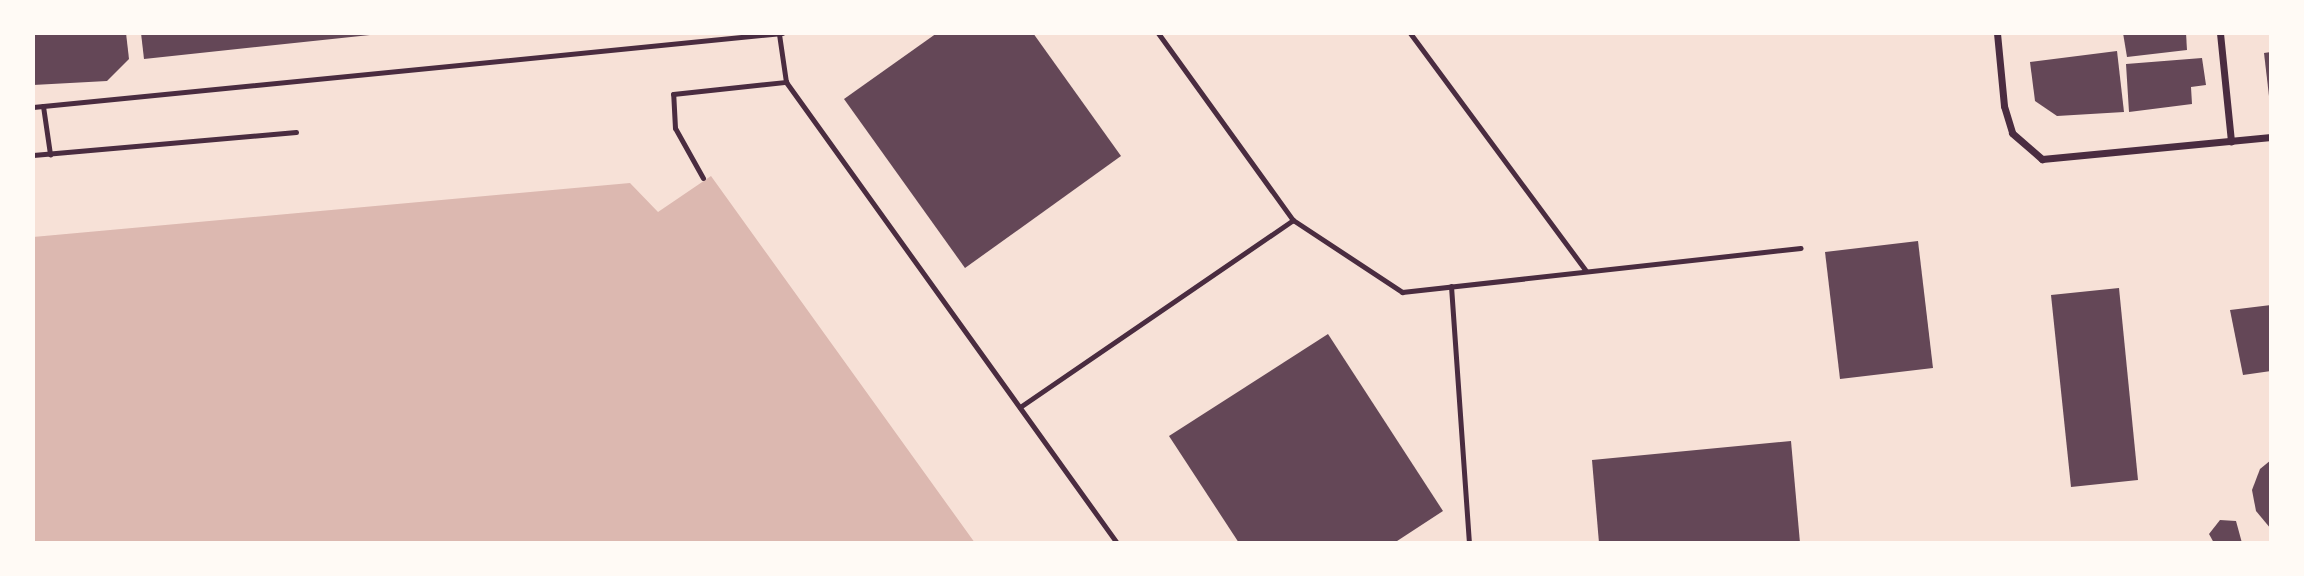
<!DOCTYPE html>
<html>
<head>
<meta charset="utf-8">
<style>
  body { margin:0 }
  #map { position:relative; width:2304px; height:576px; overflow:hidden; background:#f7e1d7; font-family:"Asap Condensed",sans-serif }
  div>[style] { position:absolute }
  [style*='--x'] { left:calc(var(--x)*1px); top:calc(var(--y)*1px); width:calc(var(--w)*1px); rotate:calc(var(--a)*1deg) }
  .water>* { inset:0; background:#dcb8b0 }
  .building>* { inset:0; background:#644757 }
  .service>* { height:5px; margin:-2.5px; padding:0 2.5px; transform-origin:2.5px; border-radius:2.5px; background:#4a2c40 }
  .minor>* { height:7px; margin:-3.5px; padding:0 3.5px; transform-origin:3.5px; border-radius:3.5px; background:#4a2c40 }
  span { translate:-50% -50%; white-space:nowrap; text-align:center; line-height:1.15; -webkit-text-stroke:5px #fffaf5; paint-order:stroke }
  .frame { position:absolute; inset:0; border:35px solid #fffaf5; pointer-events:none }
</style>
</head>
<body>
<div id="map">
  <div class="water">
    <div style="clip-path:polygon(711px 176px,975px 543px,33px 543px,33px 237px,630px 183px,658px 212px)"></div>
  </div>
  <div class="building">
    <div style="clip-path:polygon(126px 33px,129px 59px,107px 81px,33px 85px,33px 34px)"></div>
    <div style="clip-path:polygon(141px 33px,370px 33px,370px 35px,144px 59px)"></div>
    <div style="clip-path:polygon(937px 33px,1033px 33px,1121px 156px,965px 268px,844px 99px)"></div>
    <div style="clip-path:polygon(2123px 33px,2186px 33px,2187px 50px,2127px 57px)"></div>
    <div style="clip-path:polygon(2117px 51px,2124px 112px,2057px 116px,2035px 101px,2030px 62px)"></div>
    <div style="clip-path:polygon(2271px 52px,2271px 95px,2269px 96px,2264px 53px)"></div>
    <div style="clip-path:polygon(2202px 58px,2206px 85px,2191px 87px,2192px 104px,2129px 112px,2126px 64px)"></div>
    <div style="clip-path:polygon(1918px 241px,1933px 368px,1840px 379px,1825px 252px)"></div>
    <div style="clip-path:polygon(2119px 288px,2138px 480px,2071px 487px,2051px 295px)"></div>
    <div style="clip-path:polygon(2271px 305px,2271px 371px,2243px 375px,2230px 310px)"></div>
    <div style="clip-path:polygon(1328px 334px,1443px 511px,1394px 543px,1239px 543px,1169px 436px)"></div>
    <div style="clip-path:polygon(1791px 441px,1800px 543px,1599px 543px,1592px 460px)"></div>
    <div style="clip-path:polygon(2271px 460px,2271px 529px,2256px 511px,2252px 490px,2260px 469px)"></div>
    <div style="clip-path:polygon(2220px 520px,2236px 521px,2242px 543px,2214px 543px,2209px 534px)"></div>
  </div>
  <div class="service">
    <div style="--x:1158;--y:33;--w:231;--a:54.2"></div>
    <div style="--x:1293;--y:220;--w:131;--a:33.4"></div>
    <div style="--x:1402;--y:292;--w:401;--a:-6.3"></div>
    <div style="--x:1410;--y:33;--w:296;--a:53.5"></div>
    <div style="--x:779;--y:34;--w:49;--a:81.7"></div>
    <div style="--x:786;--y:82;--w:568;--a:54.32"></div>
    <div style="--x:43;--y:106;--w:49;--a:81.7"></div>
    <div style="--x:33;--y:107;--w:753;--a:-5.64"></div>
    <div style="--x:33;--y:155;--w:264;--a:-5"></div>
    <div style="--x:703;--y:178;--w:57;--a:-119.2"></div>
    <div style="--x:675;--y:128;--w:34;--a:-93"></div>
    <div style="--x:673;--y:94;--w:114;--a:-6.1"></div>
    <div style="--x:1451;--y:286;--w:258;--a:86"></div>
    <div style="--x:1020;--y:407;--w:331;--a:-34.4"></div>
  </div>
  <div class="minor">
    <div style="--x:1997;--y:33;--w:73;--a:84.5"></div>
    <div style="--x:2004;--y:106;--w:28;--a:73"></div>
    <div style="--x:2012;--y:133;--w:40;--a:41"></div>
    <div style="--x:2042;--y:159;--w:230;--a:-5.5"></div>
    <div style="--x:2220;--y:33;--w:109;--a:84.2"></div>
  </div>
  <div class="frame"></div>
</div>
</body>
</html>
